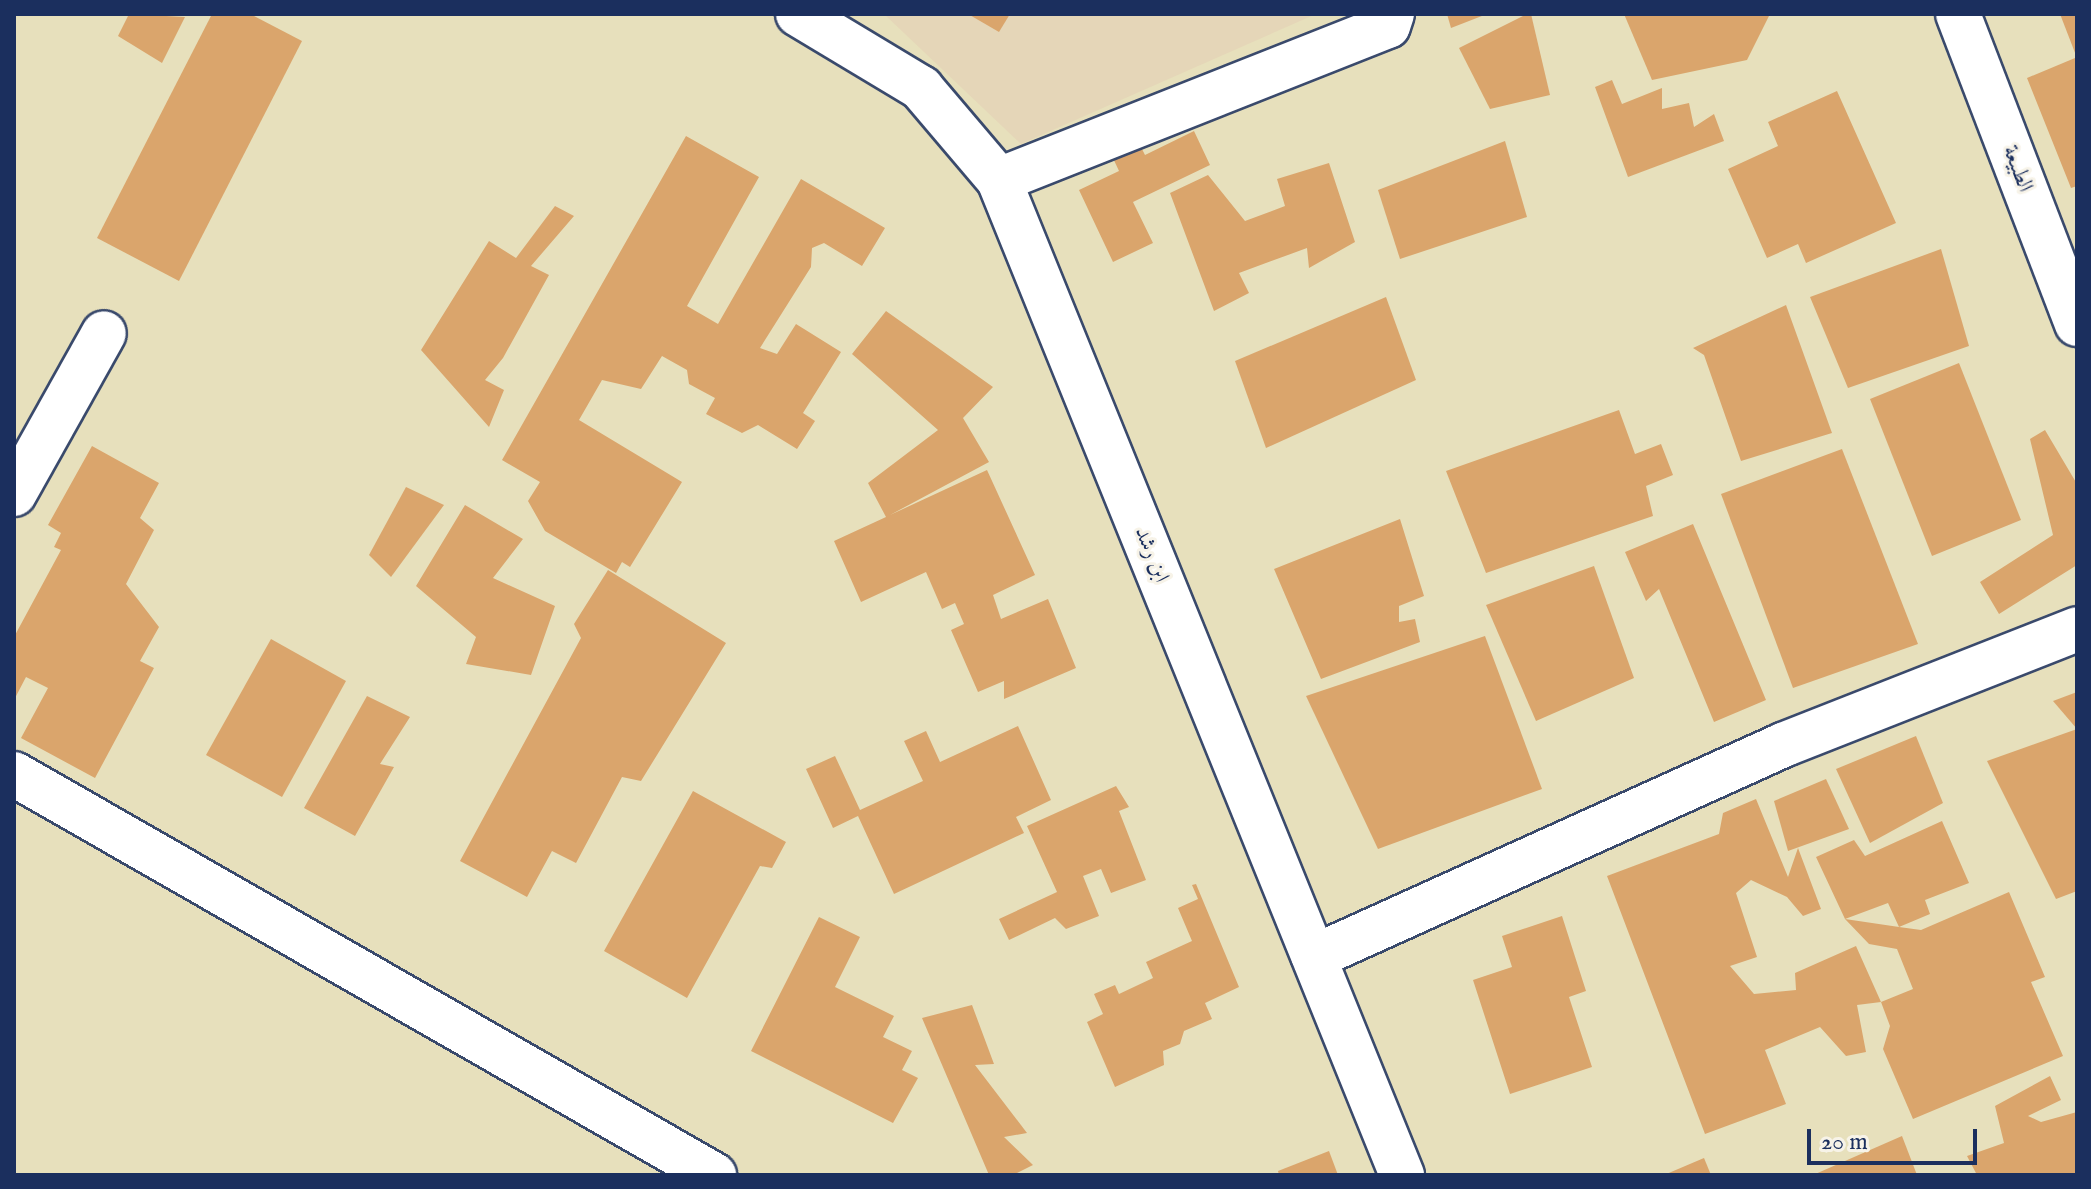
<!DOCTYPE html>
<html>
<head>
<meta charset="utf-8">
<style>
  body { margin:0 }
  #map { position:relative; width:2091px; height:1189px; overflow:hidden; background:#e7e0bc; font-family:"IM FELL English",Amiri,serif }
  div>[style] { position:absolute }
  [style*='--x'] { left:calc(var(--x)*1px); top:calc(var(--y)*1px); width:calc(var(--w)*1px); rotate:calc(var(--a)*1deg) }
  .built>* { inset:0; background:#e5d6b8 }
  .building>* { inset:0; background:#daa56c }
  .roads { filter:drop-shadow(2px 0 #3a4a6c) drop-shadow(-2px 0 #3a4a6c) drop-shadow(0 2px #3a4a6c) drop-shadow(0 -2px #3a4a6c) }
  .minor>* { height:44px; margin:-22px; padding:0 22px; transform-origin:22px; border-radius:22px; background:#fff }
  span { translate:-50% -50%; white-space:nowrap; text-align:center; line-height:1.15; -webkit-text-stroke:6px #f7f3e8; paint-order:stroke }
  .street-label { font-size:22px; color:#1b2f5e }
  .frame { position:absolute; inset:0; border:16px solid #1b2f5e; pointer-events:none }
  .scale { position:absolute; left:1807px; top:1129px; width:170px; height:36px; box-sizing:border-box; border:4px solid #1b2f5e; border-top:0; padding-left:10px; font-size:24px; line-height:28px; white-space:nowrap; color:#1b2f5e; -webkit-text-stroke:6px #f7f3e8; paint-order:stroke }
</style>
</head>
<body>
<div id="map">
  <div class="built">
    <div style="clip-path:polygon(884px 14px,1316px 14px,1021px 144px)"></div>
  </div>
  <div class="building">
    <div style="clip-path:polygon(129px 14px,185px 17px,162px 63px,118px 36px)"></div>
    <div style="clip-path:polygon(212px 14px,250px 14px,302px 41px,179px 281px,97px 238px)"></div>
    <div style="clip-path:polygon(968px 14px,1010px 14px,999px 32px)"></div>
    <div style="clip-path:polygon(1447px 14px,1487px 14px,1451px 28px)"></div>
    <div style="clip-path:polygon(1527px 14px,1531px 14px,1550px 95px,1490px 109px,1459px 48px)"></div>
    <div style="clip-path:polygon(1624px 14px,1770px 14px,1747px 60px,1652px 80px)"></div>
    <div style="clip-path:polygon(2060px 14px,2077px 14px,2077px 58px)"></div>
    <div style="clip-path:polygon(2075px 58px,2077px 186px,2071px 188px,2027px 78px)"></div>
    <div style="clip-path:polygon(1612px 80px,1622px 104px,1662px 88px,1662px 109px,1689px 103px,1694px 127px,1714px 114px,1724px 141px,1628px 177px,1595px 87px)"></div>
    <div style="clip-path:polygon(1837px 91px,1896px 223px,1806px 263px,1798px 244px,1767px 258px,1728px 169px,1778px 146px,1768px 122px)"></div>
    <div style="clip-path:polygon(1194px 131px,1210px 165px,1133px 202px,1153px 243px,1113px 262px,1079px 190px,1119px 171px,1112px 156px,1139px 143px,1145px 155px)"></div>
    <div style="clip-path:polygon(686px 136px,759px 177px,687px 306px,718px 324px,801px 179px,885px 228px,862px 266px,824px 243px,812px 248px,811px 267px,760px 348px,777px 354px,796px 324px,841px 352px,803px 413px,815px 421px,797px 449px,758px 425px,742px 433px,706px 414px,715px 398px,689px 384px,687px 370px,662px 356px,641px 389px,602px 380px,579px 420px,682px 482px,630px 567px,622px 562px,616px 573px,545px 531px,528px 501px,540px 482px,502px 460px)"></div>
    <div style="clip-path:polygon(1505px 141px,1527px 217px,1400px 259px,1378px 190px)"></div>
    <div style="clip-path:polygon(1329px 163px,1355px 242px,1309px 268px,1307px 248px,1239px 273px,1249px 293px,1214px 311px,1170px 193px,1208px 175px,1245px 221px,1285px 206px,1277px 179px)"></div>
    <div style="clip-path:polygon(555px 206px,574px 216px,531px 266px,549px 275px,503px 358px,485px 380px,504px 390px,489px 427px,421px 350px,489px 241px,516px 258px)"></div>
    <div style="clip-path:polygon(1941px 249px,1969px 346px,1848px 388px,1810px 297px)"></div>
    <div style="clip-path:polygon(1386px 297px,1416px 380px,1266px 448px,1235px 361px)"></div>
    <div style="clip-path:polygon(1786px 305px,1832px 433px,1741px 461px,1704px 355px,1693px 348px)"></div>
    <div style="clip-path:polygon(886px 311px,993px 387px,963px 418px,989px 462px,890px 515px,987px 470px,1035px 575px,993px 595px,1001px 619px,1048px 599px,1076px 668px,1004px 699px,1004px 681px,978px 692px,951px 630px,964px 624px,955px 603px,942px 609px,926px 572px,861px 602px,834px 541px,886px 517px,868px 483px,938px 430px,852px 354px)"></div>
    <div style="clip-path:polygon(1959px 363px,2021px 520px,1932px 556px,1870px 399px)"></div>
    <div style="clip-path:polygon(1619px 410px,1635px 454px,1661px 444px,1673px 475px,1646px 486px,1653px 516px,1486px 573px,1446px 471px)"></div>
    <div style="clip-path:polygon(2045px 430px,2077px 484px,2077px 565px,1999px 614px,1980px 582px,2053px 535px,2030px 439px)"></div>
    <div style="clip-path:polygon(92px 446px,159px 483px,140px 518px,154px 530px,126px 584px,159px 627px,140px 661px,154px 668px,95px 778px,21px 738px,48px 688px,26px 677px,14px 700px,14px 637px,61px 550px,54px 547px,61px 533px,48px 525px)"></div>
    <div style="clip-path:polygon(1842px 449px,1918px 644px,1793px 688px,1721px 494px)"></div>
    <div style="clip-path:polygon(406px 487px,444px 505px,391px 577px,369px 555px)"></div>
    <div style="clip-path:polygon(465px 505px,523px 539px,493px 578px,555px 606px,531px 675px,466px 664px,476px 637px,416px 586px)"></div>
    <div style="clip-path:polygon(1400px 519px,1424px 596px,1399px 606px,1399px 622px,1415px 619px,1420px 642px,1321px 679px,1274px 569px)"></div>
    <div style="clip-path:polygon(1693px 524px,1766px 700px,1714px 722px,1659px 589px,1646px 601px,1625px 552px)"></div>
    <div style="clip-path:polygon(1594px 566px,1634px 678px,1536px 721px,1486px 605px)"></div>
    <div style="clip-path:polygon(608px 570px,726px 643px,641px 781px,622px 777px,576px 863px,552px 851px,527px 897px,460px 861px,581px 638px,574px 624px)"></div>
    <div style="clip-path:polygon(1485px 636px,1542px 789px,1378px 849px,1306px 696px)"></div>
    <div style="clip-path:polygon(271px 639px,346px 681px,282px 797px,206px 755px)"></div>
    <div style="clip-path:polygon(2077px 692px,2077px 729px,2053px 701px)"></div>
    <div style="clip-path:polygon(367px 696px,410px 717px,380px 764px,394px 767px,355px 836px,304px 808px)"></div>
    <div style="clip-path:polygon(1018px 726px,1051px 800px,1016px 817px,1024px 833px,894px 894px,858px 816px,833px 828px,806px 769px,835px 756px,860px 810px,923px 781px,904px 741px,926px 731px,940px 762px)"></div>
    <div style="clip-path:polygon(2077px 729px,2077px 891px,2056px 899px,1987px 761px)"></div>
    <div style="clip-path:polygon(1916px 736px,1943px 803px,1870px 843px,1836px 769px)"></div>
    <div style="clip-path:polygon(1826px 779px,1849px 829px,1788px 851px,1774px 801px)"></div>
    <div style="clip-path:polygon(1116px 786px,1129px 807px,1119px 811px,1146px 880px,1111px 893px,1101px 869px,1083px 876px,1099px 916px,1066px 929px,1055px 918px,1009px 940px,999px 919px,1057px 892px,1027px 826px)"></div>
    <div style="clip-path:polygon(693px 791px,786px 842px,772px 868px,760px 866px,687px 998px,604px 951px)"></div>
    <div style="clip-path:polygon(1756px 799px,1788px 877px,1798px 848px,1821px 909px,1803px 916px,1787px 897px,1751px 880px,1736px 893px,1757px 957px,1730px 966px,1754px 994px,1796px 990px,1795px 973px,1856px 946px,1881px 1002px,1857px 1005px,1866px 1052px,1846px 1056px,1820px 1027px,1765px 1050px,1786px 1104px,1705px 1134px,1607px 876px,1719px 834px,1723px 813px)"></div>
    <div style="clip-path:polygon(evenodd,1942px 821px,1969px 883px,1925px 900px,1930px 914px,1899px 927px,1921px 930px,2009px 892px,2045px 977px,2031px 982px,2063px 1056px,1913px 1119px,1883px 1049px,1890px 1026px,1881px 1002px,1913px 989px,1897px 949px,1869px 944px,1845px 919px,1816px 857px,1854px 840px,1865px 856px,1942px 821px,1888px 903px,1899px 927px,1845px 919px,1888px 903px)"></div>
    <div style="clip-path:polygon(1196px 884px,1239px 987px,1205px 1003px,1212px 1019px,1184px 1031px,1180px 1044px,1163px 1051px,1164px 1065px,1115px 1087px,1087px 1022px,1103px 1014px,1094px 994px,1115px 985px,1119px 994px,1153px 978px,1146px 962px,1192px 941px,1178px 908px,1198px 899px,1192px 885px)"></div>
    <div style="clip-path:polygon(1562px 916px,1586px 991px,1569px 997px,1592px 1067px,1510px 1094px,1473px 980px,1512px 967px,1502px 936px)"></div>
    <div style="clip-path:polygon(819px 917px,860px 937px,835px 987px,894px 1016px,883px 1037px,912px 1051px,902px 1070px,918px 1078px,893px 1123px,751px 1051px)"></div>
    <div style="clip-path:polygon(972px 1005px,994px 1064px,975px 1065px,1027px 1133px,1004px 1137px,1033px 1165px,1013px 1175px,989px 1175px,922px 1018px)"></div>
    <div style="clip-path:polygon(2050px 1076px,2061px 1100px,2028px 1116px,2041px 1122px,2077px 1112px,2077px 1175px,1977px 1175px,1967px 1156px,2004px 1143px,1995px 1106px)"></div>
    <div style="clip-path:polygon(1902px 1136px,1917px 1175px,1813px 1175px)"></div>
    <div style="clip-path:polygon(1329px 1151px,1338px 1175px,1279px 1175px,1278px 1171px)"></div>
    <div style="clip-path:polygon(1704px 1158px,1711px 1175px,1664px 1175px)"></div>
  </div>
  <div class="roads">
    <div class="minor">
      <div style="--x:798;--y:14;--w:144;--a:31"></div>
      <div style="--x:921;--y:88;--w:121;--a:49.7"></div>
      <div style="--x:999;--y:180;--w:1074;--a:67.95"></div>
      <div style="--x:1958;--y:14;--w:332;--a:69"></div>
      <div style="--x:999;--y:180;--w:418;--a:-21.6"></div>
      <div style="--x:1388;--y:26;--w:13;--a:-72"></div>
      <div style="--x:14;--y:494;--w:184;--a:-60.8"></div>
      <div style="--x:14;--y:774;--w:807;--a:29.81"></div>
      <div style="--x:1314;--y:957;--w:515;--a:-24.32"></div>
      <div style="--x:1783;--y:745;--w:316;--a:-21.5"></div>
    </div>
  </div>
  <div class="street-label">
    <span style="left:2017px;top:169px;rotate:69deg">الطبيعة</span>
    <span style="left:1151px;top:555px;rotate:68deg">ابن رشد</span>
  </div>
  <div class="frame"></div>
  <div class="scale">20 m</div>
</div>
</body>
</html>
